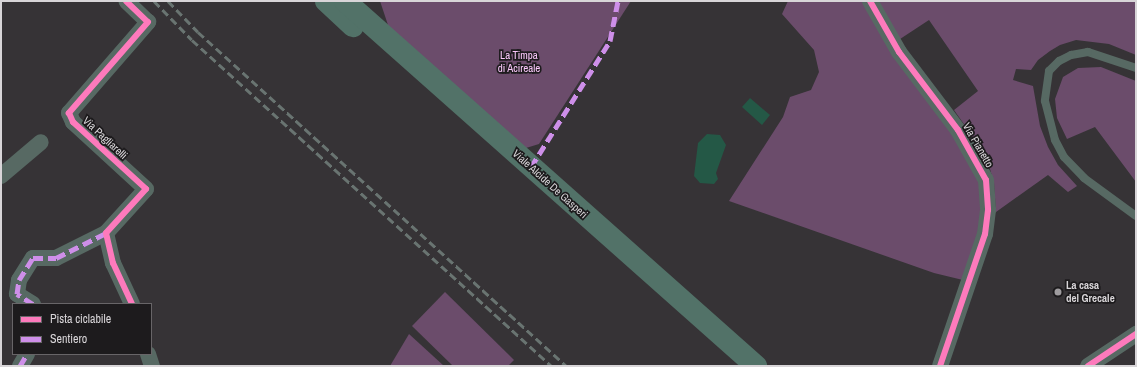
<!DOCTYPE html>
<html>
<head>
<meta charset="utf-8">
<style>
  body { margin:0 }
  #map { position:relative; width:1137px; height:367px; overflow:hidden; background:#363336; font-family:"Archivo Narrow",sans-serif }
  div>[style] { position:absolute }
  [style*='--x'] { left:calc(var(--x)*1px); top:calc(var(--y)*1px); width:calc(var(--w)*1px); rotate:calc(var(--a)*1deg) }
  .green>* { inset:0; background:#6b4c6b }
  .water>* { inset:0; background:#245846 }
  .lane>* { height:8px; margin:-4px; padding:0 4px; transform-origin:4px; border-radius:4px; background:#576963 }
  .street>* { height:16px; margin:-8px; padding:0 8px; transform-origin:8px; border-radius:8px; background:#576963 }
  .primary>* { height:22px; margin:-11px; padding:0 11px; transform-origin:11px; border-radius:11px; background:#527268 }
  .rail>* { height:3px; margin-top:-1.5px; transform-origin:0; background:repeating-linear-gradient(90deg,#697471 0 8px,transparent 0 12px) }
  .quiet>* { height:5px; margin-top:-2.5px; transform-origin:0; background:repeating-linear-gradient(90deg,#ce8fe9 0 10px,transparent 0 15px) }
  .cycleway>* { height:6px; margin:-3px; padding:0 3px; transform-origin:3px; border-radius:3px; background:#fd7abc }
  .dots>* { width:11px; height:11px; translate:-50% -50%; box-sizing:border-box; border:2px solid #1d1b1d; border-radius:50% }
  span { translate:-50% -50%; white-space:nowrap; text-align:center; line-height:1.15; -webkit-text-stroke:3.5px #1d1b1d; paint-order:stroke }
  .park-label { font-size:11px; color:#fbc8fb }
  .street-label { font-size:11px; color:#d8d5d8 }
  .poi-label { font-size:11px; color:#d8d5d8; font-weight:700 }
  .left { translate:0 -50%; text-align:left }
  .frame { position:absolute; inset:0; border:2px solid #d8d5d8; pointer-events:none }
  .legend { position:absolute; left:12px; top:303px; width:140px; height:52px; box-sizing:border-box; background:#1d1b1d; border:1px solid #686568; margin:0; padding:5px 7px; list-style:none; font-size:12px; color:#d8d5d8 }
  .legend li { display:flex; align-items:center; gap:8px; height:20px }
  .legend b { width:20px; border:1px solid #686568 }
</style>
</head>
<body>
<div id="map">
  <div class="green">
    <div style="clip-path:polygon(380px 1px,631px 1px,539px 144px,526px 148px,389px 28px)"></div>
    <div style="clip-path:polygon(788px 1px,864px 1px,953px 132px,982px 183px,985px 210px,967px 281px,934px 273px,729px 201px,783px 117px,790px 97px,811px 90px,819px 72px,814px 50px,782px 14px)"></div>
    <div style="clip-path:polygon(876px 1px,1136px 1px,1136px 55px,1109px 44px,1076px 40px,1060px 45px,1050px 51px,1038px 60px,1031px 70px,1016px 69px,1013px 80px,1033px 86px,1040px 126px,1048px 147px,1058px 165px,1077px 186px,1068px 192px,1048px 175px,996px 212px,994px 183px,990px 169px,973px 137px,954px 110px,978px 91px,929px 20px,897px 41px)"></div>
    <div style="clip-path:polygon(1101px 67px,1136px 81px,1136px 182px,1095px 127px,1067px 139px,1057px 118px,1055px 99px,1063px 77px,1078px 68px)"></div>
    <div style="clip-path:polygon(445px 292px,514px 360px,508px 366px,453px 366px,412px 326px)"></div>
    <div style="clip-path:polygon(409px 334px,444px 366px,390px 366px)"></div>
  </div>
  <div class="water">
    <div style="clip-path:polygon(750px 98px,770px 115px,762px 125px,742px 107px)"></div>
    <div style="clip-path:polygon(707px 134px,720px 135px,726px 145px,716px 173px,718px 179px,714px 184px,700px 183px,694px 176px,698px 143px)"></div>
  </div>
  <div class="lane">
    <div style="--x:1136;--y:68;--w:51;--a:-161.6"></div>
    <div style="--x:1088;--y:52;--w:17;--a:170"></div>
    <div style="--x:1071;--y:55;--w:13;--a:153"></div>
    <div style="--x:1059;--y:61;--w:14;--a:135"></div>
    <div style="--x:1049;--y:71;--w:30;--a:98"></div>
    <div style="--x:1045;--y:101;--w:40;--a:75.6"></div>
    <div style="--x:1055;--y:140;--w:19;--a:62"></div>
    <div style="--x:1064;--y:157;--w:29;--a:46"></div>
    <div style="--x:1084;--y:178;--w:64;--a:36.2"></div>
  </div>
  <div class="street">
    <div style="--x:870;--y:1;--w:59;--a:60.4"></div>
    <div style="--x:899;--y:52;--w:98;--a:52.9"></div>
    <div style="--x:958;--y:130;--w:57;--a:60.8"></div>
    <div style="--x:986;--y:180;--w:30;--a:86"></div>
    <div style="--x:988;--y:210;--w:24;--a:97"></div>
    <div style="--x:985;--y:234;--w:139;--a:108.8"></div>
    <div style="--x:1;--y:176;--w:52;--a:-40.4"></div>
    <div style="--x:106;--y:233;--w:31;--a:77"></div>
    <div style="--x:113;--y:263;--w:45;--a:65.1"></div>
    <div style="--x:33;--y:304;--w:19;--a:-148"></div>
    <div style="--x:17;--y:294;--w:14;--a:-82"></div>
    <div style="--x:19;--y:280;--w:26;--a:-58"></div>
    <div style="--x:33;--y:258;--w:23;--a:0"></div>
    <div style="--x:56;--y:258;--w:56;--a:-26.6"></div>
    <div style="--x:106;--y:233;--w:59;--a:-47.7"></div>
    <div style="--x:146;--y:189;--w:99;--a:-137.5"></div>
    <div style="--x:73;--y:122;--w:10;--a:-114"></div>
    <div style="--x:69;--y:113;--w:121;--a:-49"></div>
    <div style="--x:148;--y:22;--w:30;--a:-136"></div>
    <div style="--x:148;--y:354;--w:13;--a:72"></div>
    <div style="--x:20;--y:366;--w:14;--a:-60"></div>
    <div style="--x:1088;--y:366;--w:58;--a:-33.7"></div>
  </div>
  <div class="primary">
    <div style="--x:326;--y:1;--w:37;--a:43"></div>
    <div style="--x:345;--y:1;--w:550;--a:41.61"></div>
  </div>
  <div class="rail">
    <div style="--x:154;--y:1;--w:54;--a:45.7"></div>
    <div style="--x:192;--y:40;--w:485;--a:42.2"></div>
    <div style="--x:168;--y:1;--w:43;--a:45.9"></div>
    <div style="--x:198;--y:32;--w:497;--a:42.2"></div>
  </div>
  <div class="quiet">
    <div style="--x:531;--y:167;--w:149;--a:-57.9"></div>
    <div style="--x:610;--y:41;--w:41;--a:-78.7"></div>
    <div style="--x:33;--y:304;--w:19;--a:-148"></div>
    <div style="--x:17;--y:294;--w:14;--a:-82"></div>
    <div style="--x:19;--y:280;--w:26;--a:-58"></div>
    <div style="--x:33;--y:258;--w:23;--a:0"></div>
    <div style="--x:56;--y:258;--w:56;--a:-26.6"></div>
    <div style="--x:20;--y:366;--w:14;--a:-60"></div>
  </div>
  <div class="cycleway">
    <div style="--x:126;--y:1;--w:30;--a:44"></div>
    <div style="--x:148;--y:22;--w:121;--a:131"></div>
    <div style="--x:69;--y:113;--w:10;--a:66"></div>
    <div style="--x:73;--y:122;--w:99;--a:42.5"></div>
    <div style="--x:146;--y:189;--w:59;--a:132.3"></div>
    <div style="--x:106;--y:233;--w:31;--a:77"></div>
    <div style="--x:113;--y:263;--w:45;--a:65.1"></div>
    <div style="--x:870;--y:1;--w:59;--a:60.4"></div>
    <div style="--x:899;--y:52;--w:98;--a:52.9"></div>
    <div style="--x:958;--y:130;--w:57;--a:60.8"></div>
    <div style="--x:986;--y:180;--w:30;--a:86"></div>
    <div style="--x:988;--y:210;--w:24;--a:97"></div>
    <div style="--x:985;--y:234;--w:139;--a:108.8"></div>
    <div style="--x:1088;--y:366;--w:58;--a:-33.7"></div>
  </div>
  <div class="dots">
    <div style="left:1058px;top:292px;background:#9f9c9f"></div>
  </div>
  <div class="park-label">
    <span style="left:519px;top:62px">La Timpa<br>di Acireale</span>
  </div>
  <div class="street-label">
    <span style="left:105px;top:138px;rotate:43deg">Via Pagliarelli</span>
    <span style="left:978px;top:145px;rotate:60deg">Via Pianetto</span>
    <span style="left:550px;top:184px;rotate:42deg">Viale Alcide De Gasperi</span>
  </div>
  <div class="poi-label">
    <span class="left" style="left:1066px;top:292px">La casa<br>del Grecale</span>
  </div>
  <div class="frame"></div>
  <ul class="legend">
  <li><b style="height:5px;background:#fd7abc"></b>Pista ciclabile</li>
  <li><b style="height:5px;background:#ce8fe9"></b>Sentiero</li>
  </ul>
</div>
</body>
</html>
